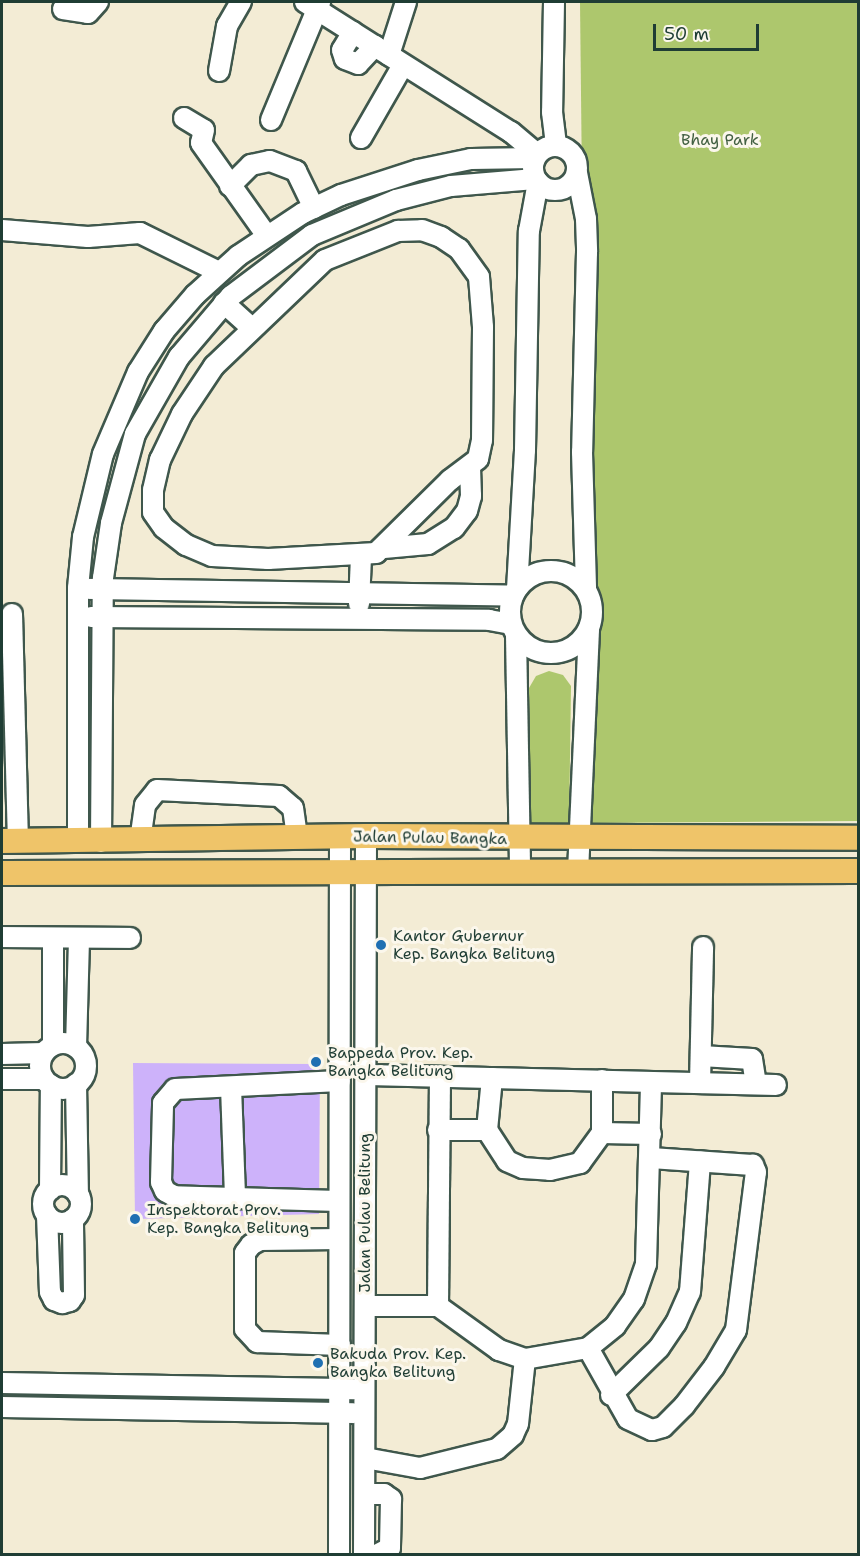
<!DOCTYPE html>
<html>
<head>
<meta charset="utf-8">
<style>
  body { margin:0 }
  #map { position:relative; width:860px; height:1556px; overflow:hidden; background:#f3ecd5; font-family:"Shantell Sans",sans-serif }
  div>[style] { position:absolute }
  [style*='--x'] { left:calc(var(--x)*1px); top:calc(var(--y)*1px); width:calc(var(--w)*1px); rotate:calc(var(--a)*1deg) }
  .green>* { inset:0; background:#adc76d }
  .building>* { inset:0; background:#cdb2fa }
  .roads { filter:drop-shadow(2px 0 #3f574c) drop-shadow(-2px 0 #3f574c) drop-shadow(0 2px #3f574c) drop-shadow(0 -2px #3f574c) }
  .minor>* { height:20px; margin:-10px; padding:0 10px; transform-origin:10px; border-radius:10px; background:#fff }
  .minor>.ring { margin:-10px; padding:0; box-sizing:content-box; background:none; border:20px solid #fff; border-radius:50% }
  .major>* { height:24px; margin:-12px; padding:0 12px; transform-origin:12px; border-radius:12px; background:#efc469 }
  .dots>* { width:16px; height:16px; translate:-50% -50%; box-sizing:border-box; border:3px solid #fbf7ec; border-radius:50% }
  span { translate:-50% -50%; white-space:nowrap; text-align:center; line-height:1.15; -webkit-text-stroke:6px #fbf7ec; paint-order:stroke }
  .park-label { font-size:16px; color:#426042 }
  .street-label { font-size:16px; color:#1f3d34 }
  .poi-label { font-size:16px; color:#1f3d34 }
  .left { translate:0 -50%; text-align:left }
  .frame { position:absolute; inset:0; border:3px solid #1f3d34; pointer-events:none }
  .scale { position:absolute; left:653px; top:24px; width:106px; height:27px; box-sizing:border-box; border:3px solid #1f3d34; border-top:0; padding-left:8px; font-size:18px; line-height:21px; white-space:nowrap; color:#1f3d34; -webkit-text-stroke:4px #fbf7ec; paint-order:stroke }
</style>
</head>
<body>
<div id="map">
  <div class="green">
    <div style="clip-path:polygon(580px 2px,858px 2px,858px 821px,589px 823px)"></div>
    <div style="clip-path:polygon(549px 671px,563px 675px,571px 686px,569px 828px,530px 828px,529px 688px,536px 676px)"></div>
  </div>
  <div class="building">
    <div style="clip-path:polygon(133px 1063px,320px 1064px,319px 1214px,135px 1219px)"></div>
  </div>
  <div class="roads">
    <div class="minor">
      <div style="--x:305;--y:2;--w:244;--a:32.3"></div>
      <div style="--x:511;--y:132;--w:34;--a:40"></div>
      <div style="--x:554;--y:2;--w:110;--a:91"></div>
      <div style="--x:552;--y:112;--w:33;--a:83"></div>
      <div style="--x:63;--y:9;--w:25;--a:9"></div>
      <div style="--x:88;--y:13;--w:15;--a:-48"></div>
      <div style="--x:353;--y:32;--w:21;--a:121"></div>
      <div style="--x:342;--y:50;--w:9;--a:72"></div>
      <div style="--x:345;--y:59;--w:14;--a:21"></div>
      <div style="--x:358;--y:64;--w:25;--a:-47"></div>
      <div style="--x:389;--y:55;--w:56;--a:-72.2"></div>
      <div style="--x:219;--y:71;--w:46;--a:-79.9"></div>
      <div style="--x:227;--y:26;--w:28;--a:-60"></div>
      <div style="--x:184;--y:118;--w:23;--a:31"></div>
      <div style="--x:204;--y:130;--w:13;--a:103"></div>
      <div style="--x:201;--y:143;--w:114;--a:54.6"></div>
      <div style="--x:271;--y:120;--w:128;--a:-67.4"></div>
      <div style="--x:361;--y:138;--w:84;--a:-60.1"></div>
      <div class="ring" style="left:533px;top:146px;width:24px;height:24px"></div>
      <div style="--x:577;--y:173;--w:47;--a:78.9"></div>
      <div style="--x:586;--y:219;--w:33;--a:88"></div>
      <div style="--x:587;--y:252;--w:200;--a:91.4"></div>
      <div style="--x:582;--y:452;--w:138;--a:88.3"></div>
      <div style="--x:230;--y:186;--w:30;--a:-45"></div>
      <div style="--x:251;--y:165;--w:19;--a:-12"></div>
      <div style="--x:270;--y:161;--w:28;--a:21"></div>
      <div style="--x:296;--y:171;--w:41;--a:64.1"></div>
      <div style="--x:2;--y:230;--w:86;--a:4.7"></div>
      <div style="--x:88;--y:237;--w:52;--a:-4.4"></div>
      <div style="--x:140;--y:233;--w:88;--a:26.3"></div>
      <div style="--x:422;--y:230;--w:20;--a:20"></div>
      <div style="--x:441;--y:237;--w:22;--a:34"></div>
      <div style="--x:459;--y:249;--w:34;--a:54"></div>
      <div style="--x:479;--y:277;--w:50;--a:85.4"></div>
      <div style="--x:483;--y:327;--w:113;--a:90.5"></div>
      <div style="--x:482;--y:440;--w:19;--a:102"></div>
      <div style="--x:478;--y:459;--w:35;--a:143"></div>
      <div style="--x:450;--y:480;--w:104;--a:135.4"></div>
      <div style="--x:376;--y:553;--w:108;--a:176.8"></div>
      <div style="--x:268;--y:559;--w:56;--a:-176.9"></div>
      <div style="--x:212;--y:556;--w:28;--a:-157"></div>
      <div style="--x:186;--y:545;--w:28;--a:-142"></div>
      <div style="--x:164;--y:528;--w:19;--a:-125"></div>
      <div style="--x:153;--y:512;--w:22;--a:-90"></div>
      <div style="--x:153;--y:490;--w:31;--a:-77"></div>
      <div style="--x:160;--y:460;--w:51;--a:-64.4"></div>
      <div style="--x:182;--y:414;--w:58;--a:-56.3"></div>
      <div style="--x:214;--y:366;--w:153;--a:-43.7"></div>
      <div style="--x:325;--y:260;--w:79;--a:-21.7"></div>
      <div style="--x:398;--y:231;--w:24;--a:-2"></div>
      <div style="--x:224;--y:303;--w:36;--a:42"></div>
      <div style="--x:384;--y:548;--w:44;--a:-5.2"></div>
      <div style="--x:428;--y:544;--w:31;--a:-32"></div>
      <div style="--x:454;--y:528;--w:21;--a:-53"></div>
      <div style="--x:467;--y:511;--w:16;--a:-75"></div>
      <div style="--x:471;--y:496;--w:30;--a:-92"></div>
      <div class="ring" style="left:510px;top:571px;width:62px;height:62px"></div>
      <div style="--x:89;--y:589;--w:424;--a:0.9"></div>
      <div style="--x:517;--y:589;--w:139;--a:-86.7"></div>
      <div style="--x:525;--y:450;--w:219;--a:-89"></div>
      <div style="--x:529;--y:231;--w:50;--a:-79.6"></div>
      <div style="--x:359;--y:604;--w:48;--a:-87.6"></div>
      <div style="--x:12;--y:614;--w:228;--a:88.5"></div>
      <div style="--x:91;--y:617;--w:398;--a:0.4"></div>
      <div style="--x:489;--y:620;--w:22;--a:10"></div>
      <div style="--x:516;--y:635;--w:234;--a:89"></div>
      <div style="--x:78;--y:841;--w:253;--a:-90"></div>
      <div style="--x:78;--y:588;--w:51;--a:-84.4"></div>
      <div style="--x:83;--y:537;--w:85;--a:-76.5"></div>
      <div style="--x:103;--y:454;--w:89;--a:-66.9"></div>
      <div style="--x:138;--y:372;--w:49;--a:-57.6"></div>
      <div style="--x:164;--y:331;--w:48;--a:-49.3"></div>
      <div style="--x:195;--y:295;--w:58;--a:-42.2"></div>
      <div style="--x:238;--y:256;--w:78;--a:-33.5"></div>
      <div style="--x:303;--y:213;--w:42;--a:-25.3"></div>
      <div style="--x:341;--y:195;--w:81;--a:-18"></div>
      <div style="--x:418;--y:170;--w:54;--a:-11.7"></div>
      <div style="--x:471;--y:159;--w:64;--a:-0.9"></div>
      <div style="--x:140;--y:841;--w:36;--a:-82"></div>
      <div style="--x:145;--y:805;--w:19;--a:-51"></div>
      <div style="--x:157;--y:790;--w:122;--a:2.8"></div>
      <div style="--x:279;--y:796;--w:18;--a:41"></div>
      <div style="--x:293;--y:808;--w:29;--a:82"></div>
      <div style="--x:101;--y:842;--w:264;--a:-89.6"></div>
      <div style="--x:103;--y:578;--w:56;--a:-81.7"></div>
      <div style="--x:111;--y:523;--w:92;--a:-74.9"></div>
      <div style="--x:135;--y:434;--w:89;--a:-60.3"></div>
      <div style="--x:179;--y:357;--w:80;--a:-49.6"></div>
      <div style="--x:231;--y:296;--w:101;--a:-37"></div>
      <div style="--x:312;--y:235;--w:91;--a:-22.6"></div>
      <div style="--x:396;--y:200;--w:57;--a:-14.3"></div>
      <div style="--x:451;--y:186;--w:84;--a:-4.8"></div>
      <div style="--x:578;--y:872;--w:244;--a:-87.4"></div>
      <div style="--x:2;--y:937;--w:128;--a:0.4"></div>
      <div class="ring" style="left:40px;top:1043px;width:26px;height:26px"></div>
      <div style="--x:53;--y:1045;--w:107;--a:-90"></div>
      <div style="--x:76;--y:1047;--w:109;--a:-88.4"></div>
      <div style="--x:2;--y:1054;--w:42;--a:-1.4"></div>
      <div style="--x:701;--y:1056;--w:51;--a:3.4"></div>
      <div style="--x:752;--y:1059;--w:25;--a:81"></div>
      <div style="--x:368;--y:1075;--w:408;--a:1.4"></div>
      <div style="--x:492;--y:1078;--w:52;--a:95.5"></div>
      <div style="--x:487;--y:1130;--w:37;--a:57"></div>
      <div style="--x:507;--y:1161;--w:17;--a:24"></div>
      <div style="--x:523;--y:1168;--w:27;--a:4"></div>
      <div style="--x:550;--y:1170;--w:31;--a:-13"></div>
      <div style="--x:580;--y:1163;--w:37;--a:-54"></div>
      <div style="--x:602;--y:1133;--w:53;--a:-90"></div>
      <div style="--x:2;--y:1079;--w:42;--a:0"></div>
      <div style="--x:700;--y:1083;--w:136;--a:-88.7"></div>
      <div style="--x:76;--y:1084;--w:110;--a:89"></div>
      <div style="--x:231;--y:1087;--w:111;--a:87.9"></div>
      <div style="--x:438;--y:1130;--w:49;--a:0"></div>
      <div style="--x:602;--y:1133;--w:49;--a:1.2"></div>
      <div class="ring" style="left:43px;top:1185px;width:18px;height:18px"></div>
      <div style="--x:50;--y:1190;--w:105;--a:-89.5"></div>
      <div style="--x:338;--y:1201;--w:164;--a:-178.3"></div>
      <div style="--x:174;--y:1196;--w:10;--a:-151"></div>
      <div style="--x:165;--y:1191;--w:10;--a:-114"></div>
      <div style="--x:161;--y:1182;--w:79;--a:-88.5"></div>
      <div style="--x:163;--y:1103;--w:18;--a:-49"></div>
      <div style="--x:175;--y:1089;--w:165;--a:-2.8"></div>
      <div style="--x:47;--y:1215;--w:77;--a:87.8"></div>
      <div style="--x:50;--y:1292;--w:9;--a:63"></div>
      <div style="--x:54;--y:1300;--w:9;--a:21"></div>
      <div style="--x:62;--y:1303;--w:8;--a:-14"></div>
      <div style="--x:70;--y:1301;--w:7;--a:-56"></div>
      <div style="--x:74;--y:1295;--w:76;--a:-90.8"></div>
      <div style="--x:339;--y:1239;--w:79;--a:179.3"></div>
      <div style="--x:260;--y:1240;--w:10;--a:151"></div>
      <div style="--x:251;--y:1245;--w:10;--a:127"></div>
      <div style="--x:245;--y:1253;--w:76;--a:90"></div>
      <div style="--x:245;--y:1329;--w:18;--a:47"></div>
      <div style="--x:257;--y:1342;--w:83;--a:2.1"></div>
      <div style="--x:365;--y:1306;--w:73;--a:0"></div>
      <div style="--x:438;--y:1306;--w:75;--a:35.8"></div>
      <div style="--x:499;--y:1350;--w:28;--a:19"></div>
      <div style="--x:438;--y:1306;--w:229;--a:-89.5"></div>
      <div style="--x:588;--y:1348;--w:81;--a:60.6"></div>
      <div style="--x:628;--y:1419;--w:26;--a:25"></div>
      <div style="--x:652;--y:1430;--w:11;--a:-15"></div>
      <div style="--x:663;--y:1427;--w:30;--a:-45"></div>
      <div style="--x:684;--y:1406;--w:49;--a:-52.4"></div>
      <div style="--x:714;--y:1367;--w:43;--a:-59.3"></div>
      <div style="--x:736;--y:1330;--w:159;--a:-82.8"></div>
      <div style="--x:756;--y:1172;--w:8;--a:-113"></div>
      <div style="--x:753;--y:1165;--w:103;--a:-176.1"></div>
      <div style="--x:2;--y:1383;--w:352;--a:1"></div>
      <div style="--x:611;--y:1395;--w:67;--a:-44.4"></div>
      <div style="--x:659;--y:1348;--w:30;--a:-56"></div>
      <div style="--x:676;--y:1323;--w:34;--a:-66"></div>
      <div style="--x:690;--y:1292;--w:131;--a:-85.6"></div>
      <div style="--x:2;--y:1407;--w:351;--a:1"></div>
      <div style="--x:365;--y:1458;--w:56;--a:10.3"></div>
      <div style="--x:420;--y:1468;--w:79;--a:-13.9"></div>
      <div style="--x:497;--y:1449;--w:21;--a:-41"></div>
      <div style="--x:513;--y:1435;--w:12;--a:-66"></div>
      <div style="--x:518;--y:1424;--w:65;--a:-83.9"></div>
      <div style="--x:525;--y:1359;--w:64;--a:-9.9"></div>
      <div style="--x:588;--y:1348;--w:35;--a:-39"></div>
      <div style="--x:615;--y:1326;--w:33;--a:-55"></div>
      <div style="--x:634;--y:1299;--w:37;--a:-71"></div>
      <div style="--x:646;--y:1264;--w:182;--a:-88.4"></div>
      <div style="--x:365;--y:1494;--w:19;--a:0"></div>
      <div style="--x:384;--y:1494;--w:9;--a:36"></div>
      <div style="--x:391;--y:1499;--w:49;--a:91.2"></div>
      <div style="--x:390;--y:1548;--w:13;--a:153"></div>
      <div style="--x:339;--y:1554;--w:718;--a:-89.92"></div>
      <div style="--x:364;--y:1554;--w:718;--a:-89.84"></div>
    </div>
    <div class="major">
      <div style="--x:2;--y:841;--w:364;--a:-0.8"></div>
      <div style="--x:366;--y:836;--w:492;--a:0.2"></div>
      <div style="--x:2;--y:873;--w:856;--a:-0.13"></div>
    </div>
  </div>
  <div class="dots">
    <div style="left:381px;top:945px;background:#1f6fb2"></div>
    <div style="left:316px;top:1062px;background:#1f6fb2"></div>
    <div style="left:135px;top:1219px;background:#1f6fb2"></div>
    <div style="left:318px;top:1363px;background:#1f6fb2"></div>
  </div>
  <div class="park-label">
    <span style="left:720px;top:140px">Bhay Park</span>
  </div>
  <div class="street-label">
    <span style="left:430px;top:838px;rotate:1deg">Jalan Pulau Bangka</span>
    <span style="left:365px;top:1213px;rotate:-90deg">Jalan Pulau Belitung</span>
  </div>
  <div class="poi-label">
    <span class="left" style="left:393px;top:945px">Kantor Gubernur<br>Kep. Bangka Belitung</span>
    <span class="left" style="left:328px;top:1062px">Bappeda Prov. Kep.<br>Bangka Belitung</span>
    <span class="left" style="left:147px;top:1219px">Inspektorat Prov.<br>Kep. Bangka Belitung</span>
    <span class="left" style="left:330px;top:1363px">Bakuda Prov. Kep.<br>Bangka Belitung</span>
  </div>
  <div class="frame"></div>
  <div class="scale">50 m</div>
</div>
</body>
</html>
